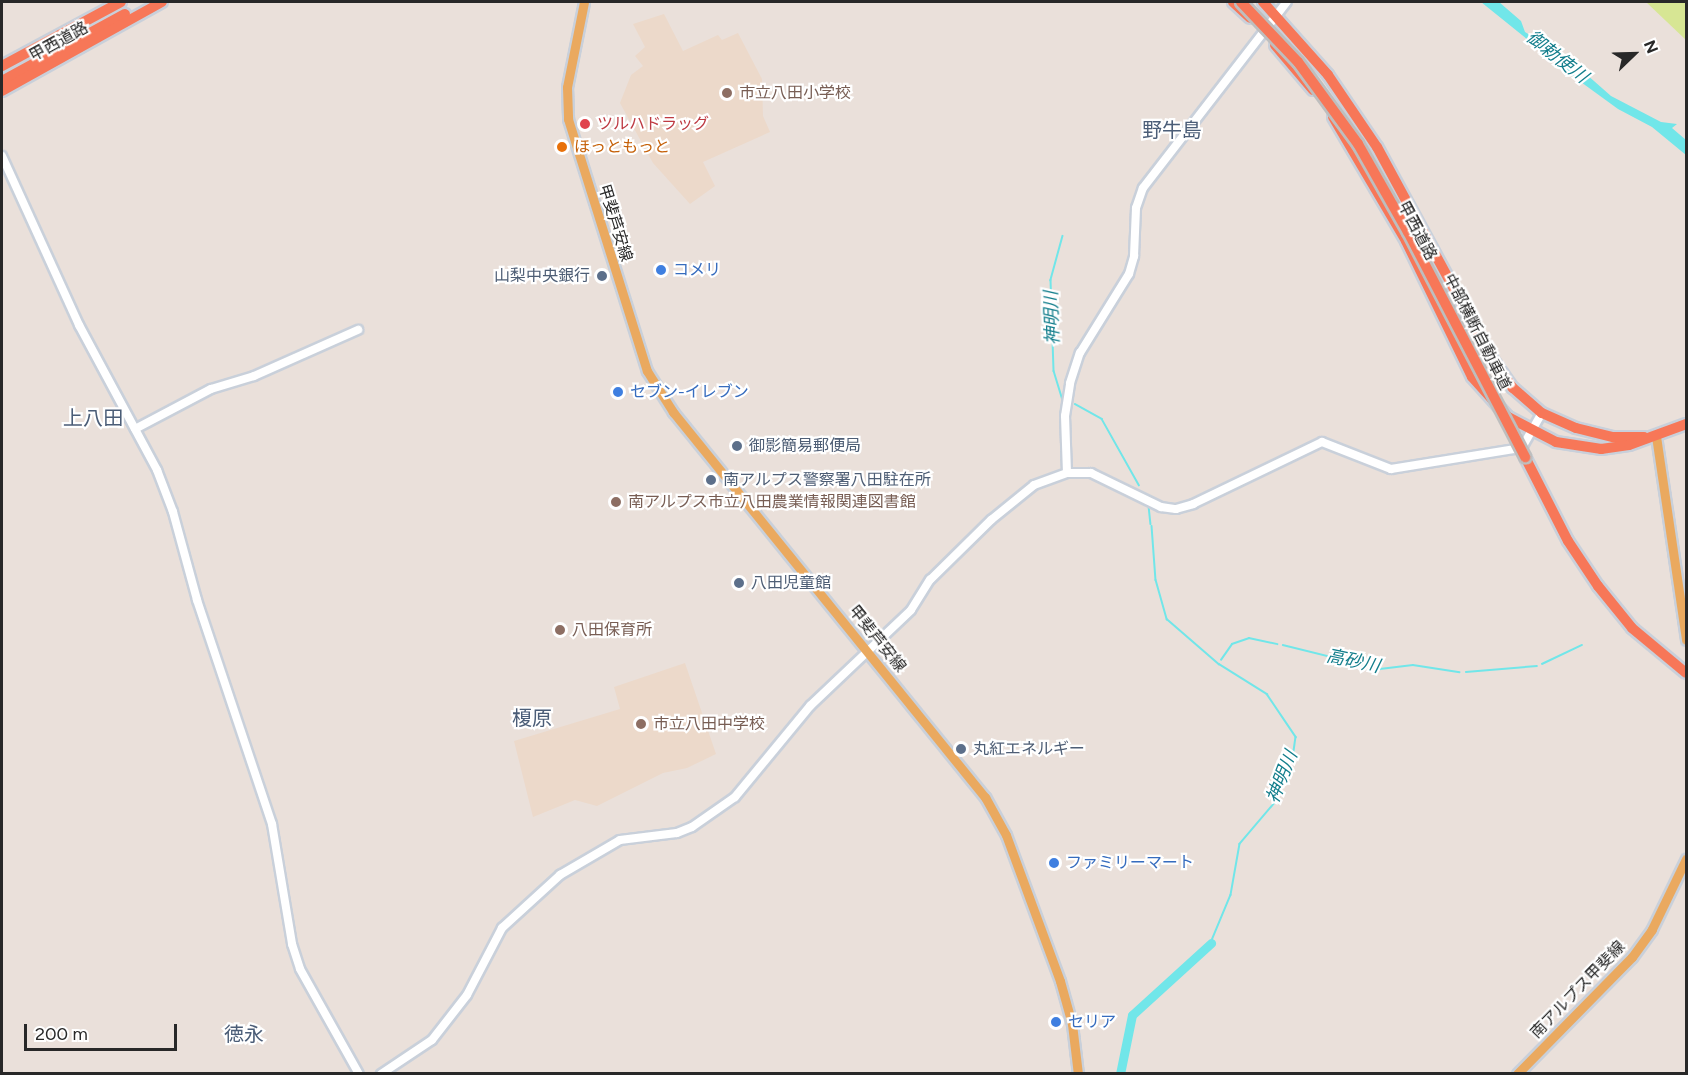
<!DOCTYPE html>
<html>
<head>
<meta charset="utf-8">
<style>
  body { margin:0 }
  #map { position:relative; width:1688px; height:1075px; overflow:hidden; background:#eae0da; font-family:Figtree,"Noto Sans JP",sans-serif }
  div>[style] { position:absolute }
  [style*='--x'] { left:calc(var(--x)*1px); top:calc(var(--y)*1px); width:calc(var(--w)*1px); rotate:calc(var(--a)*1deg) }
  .education>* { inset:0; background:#ecd9ca }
  .pitch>* { inset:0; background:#d7e694 }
  .water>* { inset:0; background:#71e6e9 }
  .stream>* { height:1.5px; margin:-0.75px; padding:0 0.75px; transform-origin:0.75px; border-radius:0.75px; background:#71e6e9 }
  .river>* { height:9px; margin:-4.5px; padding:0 4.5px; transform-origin:4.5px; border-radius:4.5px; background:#71e6e9 }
  .roads { filter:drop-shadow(2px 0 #c9d0da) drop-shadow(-2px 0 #c9d0da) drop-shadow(0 2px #c9d0da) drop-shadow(0 -2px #c9d0da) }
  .minor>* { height:8px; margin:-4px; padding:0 4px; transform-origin:4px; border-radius:4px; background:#fff }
  .major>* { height:9px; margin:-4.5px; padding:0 4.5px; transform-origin:4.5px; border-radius:4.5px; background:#eaa95f }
  .highway>* { height:10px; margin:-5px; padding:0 5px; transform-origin:5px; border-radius:5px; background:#f77758 }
  .bridges { filter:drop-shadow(2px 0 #bebebe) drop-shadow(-2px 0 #bebebe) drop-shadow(0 2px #bebebe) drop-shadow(0 -2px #bebebe) }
  .highway-bridge>* { height:10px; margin:-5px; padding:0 5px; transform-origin:5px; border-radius:5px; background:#f77758 }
  .dots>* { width:16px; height:16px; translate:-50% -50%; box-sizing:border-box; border:3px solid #fff; border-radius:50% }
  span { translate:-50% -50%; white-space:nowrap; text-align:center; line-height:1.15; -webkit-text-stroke:4.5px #fff; paint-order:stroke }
  .street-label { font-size:16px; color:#282828 }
  .education-label { font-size:16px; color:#785e54 }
  .left { translate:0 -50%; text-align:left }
  .health-label { font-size:16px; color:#be3a42 }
  .food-label { font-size:16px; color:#c56008 }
  .shop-label { font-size:16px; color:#366cbe }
  .service-label { font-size:16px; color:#4e5e75 }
  .right { translate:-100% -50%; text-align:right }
  .water-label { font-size:18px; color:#137e8c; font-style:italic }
  .quarter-label { font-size:20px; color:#4b5d77 }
  .frame { position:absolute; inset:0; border:3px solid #282828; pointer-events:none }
  .north { position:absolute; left:1604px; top:24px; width:60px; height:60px; -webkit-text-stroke:4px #fff; paint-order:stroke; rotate:67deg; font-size:16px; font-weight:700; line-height:24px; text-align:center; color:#282828 }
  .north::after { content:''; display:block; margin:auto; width:21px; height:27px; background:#282828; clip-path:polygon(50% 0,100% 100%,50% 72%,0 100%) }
  .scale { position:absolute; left:24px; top:1024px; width:153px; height:27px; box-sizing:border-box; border:3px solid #282828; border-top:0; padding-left:8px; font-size:18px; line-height:21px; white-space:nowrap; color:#282828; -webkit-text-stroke:4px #fff; paint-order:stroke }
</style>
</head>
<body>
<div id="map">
  <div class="education">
    <div style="clip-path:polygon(664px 14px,683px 51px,718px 35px,722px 40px,738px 33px,762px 79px,763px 116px,770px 132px,703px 162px,715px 186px,690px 204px,653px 163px,620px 103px,631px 75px,643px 66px,635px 56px,645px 47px,633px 24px)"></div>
    <div style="clip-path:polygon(685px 663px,716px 754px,687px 768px,663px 773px,597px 806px,575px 800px,533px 817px,514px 741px,620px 709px,614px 687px)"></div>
  </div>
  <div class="pitch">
    <div style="clip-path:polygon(1646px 2px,1686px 2px,1686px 40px)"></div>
  </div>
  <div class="water">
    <div style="clip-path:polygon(1481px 2px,1499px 2px,1521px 21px,1525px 32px,1569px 59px,1611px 96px,1661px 122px,1677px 124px,1672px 128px,1686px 140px,1686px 155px,1652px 127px,1618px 109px,1574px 77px)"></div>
  </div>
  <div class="stream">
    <div style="--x:1063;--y:236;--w:46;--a:105.3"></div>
    <div style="--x:1051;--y:280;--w:91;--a:88.1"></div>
    <div style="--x:1054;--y:371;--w:30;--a:73"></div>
    <div style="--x:1075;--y:404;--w:31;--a:29"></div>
    <div style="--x:1102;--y:419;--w:76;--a:60.7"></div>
    <div style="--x:1149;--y:506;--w:18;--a:84"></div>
    <div style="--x:1152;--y:526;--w:54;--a:85.8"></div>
    <div style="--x:1156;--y:580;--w:41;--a:74.2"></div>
    <div style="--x:1167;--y:619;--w:69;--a:40.9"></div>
    <div style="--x:1219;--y:664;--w:57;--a:32"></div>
    <div style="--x:1267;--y:694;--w:52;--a:56"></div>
    <div style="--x:1296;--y:737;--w:21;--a:98"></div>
    <div style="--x:1293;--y:758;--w:48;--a:111.8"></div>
    <div style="--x:1275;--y:803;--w:54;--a:130.5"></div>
    <div style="--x:1240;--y:844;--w:52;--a:100"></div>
    <div style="--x:1231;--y:895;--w:52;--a:112.6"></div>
    <div style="--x:1283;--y:645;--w:100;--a:13.9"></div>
    <div style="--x:1380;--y:669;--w:33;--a:-7"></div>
    <div style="--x:1413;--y:665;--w:47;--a:8.7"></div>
    <div style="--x:1221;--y:660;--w:19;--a:-55"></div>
    <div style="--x:1232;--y:644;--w:18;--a:-19"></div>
    <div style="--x:1249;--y:638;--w:29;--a:12"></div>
    <div style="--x:1542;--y:664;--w:44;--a:-25.4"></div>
    <div style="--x:1466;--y:672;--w:71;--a:-4.8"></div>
  </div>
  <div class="river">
    <div style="--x:1120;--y:1074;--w:60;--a:-78.5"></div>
    <div style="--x:1132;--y:1015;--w:107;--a:-42.3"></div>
  </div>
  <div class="roads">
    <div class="minor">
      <div style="--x:2;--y:156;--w:186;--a:65.5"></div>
      <div style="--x:79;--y:325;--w:165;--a:61.7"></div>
      <div style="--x:157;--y:470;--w:45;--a:69.1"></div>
      <div style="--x:173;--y:512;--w:91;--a:74.7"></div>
      <div style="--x:197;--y:600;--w:236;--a:71.5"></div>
      <div style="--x:272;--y:824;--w:122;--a:80.5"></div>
      <div style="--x:292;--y:944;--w:26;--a:72"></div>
      <div style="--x:300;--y:969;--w:120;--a:60.7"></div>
      <div style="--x:135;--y:429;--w:86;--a:-27.8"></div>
      <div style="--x:211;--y:389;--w:45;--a:-16.8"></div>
      <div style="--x:254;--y:376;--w:114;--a:-23.9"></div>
      <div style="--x:1067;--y:473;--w:57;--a:-92"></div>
      <div style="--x:1065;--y:416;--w:33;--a:-81"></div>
      <div style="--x:1070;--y:383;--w:32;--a:-72"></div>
      <div style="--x:1080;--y:353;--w:93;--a:-58.2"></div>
      <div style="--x:1129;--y:274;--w:19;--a:-74"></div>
      <div style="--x:1134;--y:256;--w:48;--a:-87.6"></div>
      <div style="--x:1136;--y:208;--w:21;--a:-71"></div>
      <div style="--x:1143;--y:188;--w:235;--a:-52.3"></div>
      <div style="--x:381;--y:1074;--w:61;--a:-33.7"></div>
      <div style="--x:432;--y:1040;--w:57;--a:-52.1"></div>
      <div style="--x:467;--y:995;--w:76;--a:-62.4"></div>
      <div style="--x:502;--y:928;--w:79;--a:-42.4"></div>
      <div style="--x:560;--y:875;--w:69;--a:-30.3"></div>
      <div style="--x:620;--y:840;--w:57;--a:-7"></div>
      <div style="--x:677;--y:833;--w:16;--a:-22"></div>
      <div style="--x:692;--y:827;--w:52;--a:-34.9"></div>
      <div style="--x:735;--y:797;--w:118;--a:-50.5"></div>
      <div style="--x:810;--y:706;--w:139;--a:-43.5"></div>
      <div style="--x:911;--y:610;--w:36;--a:-58"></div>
      <div style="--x:930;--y:580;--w:86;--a:-44.5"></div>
      <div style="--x:991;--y:520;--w:55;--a:-39.1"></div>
      <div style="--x:1034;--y:485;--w:35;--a:-20"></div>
      <div style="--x:1067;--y:473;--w:24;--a:0"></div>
      <div style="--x:1091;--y:473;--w:78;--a:25.9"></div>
      <div style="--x:1161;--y:507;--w:15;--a:8"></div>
      <div style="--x:1176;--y:509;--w:18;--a:-16"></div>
      <div style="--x:1193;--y:504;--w:143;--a:-25.7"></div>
      <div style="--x:1322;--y:442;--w:74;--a:21.4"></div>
      <div style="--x:1391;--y:469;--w:126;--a:-9.2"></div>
      <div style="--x:1515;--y:449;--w:10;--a:-29"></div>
      <div style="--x:1524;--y:444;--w:36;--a:-60"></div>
    </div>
    <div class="major">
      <div style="--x:584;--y:2;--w:87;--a:101.3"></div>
      <div style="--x:567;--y:87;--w:32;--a:88"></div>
      <div style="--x:568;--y:119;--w:264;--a:72.6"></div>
      <div style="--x:647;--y:371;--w:49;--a:57.6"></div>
      <div style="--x:673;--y:412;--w:496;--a:51"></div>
      <div style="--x:985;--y:797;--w:43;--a:61.1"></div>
      <div style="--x:1006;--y:835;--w:156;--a:69.7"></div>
      <div style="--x:1060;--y:981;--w:45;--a:74.4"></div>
      <div style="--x:1072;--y:1024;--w:50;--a:83.2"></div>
      <div style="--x:1656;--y:436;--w:206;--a:81.6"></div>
      <div style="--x:1517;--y:1074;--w:164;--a:-45.5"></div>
      <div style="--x:1632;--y:957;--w:34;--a:-54"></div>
      <div style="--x:1652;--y:929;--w:78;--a:-64.1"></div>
    </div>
    <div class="highway">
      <div style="--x:1233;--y:2;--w:23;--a:43"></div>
      <div style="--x:1263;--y:2;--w:98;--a:48.3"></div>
      <div style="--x:1328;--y:75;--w:87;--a:55.8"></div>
      <div style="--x:1377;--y:147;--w:239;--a:61.5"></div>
      <div style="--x:1491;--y:357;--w:38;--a:55"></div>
      <div style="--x:1513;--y:388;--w:38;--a:41"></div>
      <div style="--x:1542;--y:413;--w:37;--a:24"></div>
      <div style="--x:1576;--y:428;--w:38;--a:14"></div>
      <div style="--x:1613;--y:437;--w:31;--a:0"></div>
      <div style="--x:1275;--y:45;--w:59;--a:49.8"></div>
      <div style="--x:2;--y:66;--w:135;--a:-28.3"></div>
      <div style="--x:2;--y:81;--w:140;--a:-28.6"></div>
      <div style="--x:2;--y:91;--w:183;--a:-29.1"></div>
      <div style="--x:1333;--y:117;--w:144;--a:59.5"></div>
      <div style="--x:1406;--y:241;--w:151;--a:64.1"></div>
      <div style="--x:1472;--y:377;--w:54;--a:48"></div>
      <div style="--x:1508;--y:417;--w:54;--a:27.5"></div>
      <div style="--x:1556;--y:442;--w:46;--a:8.8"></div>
      <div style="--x:1601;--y:449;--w:28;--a:-8"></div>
      <div style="--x:1629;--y:445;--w:61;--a:-20.2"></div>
      <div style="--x:1525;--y:457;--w:94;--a:62.9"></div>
      <div style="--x:1568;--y:541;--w:54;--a:56.3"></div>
      <div style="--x:1598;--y:586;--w:54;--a:51"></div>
      <div style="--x:1632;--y:628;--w:70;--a:39.8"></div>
    </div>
  </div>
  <div class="bridges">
    <div class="highway-bridge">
      <div style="--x:1241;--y:2;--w:83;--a:46.5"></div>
      <div style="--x:1298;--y:62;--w:102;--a:53.8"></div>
      <div style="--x:1358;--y:144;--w:101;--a:60.4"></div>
      <div style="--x:1408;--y:232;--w:254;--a:62.5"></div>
    </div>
  </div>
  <div class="dots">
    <div style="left:727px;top:93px;background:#8d6e63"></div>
    <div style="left:585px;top:124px;background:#e0444e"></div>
    <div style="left:562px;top:147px;background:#e8710a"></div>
    <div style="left:661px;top:270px;background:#3f7fe0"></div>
    <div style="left:602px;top:276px;background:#5c6f8a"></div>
    <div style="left:618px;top:392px;background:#3f7fe0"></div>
    <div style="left:737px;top:446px;background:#5c6f8a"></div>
    <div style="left:711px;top:480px;background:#5c6f8a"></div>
    <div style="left:616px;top:502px;background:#8d6e63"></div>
    <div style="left:739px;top:583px;background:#5c6f8a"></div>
    <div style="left:560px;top:630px;background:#8d6e63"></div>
    <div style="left:641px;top:724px;background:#8d6e63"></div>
    <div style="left:961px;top:749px;background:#5c6f8a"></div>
    <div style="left:1054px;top:863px;background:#3f7fe0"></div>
    <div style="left:1056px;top:1022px;background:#3f7fe0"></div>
  </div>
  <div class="street-label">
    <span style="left:59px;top:42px;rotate:-29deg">甲西道路</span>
    <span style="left:615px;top:223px;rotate:73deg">甲斐芦安線</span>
    <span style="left:1417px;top:231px;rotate:62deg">甲西道路</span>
    <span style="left:1477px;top:332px;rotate:63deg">中部横断自動車道</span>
    <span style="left:877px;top:639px;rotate:51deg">甲斐芦安線</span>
    <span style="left:1578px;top:990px;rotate:-46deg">南アルプス甲斐線</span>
  </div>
  <div class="education-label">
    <span class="left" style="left:739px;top:93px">市立八田小学校</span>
    <span class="left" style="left:628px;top:502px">南アルプス市立八田農業情報関連図書館</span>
    <span class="left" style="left:572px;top:630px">八田保育所</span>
    <span class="left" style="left:653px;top:724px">市立八田中学校</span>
  </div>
  <div class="health-label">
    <span class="left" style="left:597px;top:124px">ツルハドラッグ</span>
  </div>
  <div class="food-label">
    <span class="left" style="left:574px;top:147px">ほっともっと</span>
  </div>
  <div class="shop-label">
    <span class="left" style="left:673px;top:270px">コメリ</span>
    <span class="left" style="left:630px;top:392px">セブン-イレブン</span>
    <span class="left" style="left:1066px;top:863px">ファミリーマート</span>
    <span class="left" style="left:1068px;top:1022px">セリア</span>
  </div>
  <div class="service-label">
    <span class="right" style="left:590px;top:276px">山梨中央銀行</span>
    <span class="left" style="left:749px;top:446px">御影簡易郵便局</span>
    <span class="left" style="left:723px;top:480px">南アルプス警察署八田駐在所</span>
    <span class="left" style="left:751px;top:583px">八田児童館</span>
    <span class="left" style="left:973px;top:749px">丸紅エネルギー</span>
  </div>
  <div class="water-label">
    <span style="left:1557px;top:57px;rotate:38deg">御勅使川</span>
    <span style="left:1052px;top:318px;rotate:-92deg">神明川</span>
    <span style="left:1353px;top:661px;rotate:12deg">高砂川</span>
    <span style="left:1282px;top:777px;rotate:-68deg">神明川</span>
  </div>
  <div class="quarter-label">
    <span style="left:1172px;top:130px">野牛島</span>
    <span style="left:93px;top:418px">上八田</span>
    <span style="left:532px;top:718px">榎原</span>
    <span style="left:244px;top:1034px">徳永</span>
  </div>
  <div class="frame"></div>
  <div class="north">N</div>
  <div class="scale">200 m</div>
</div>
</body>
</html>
